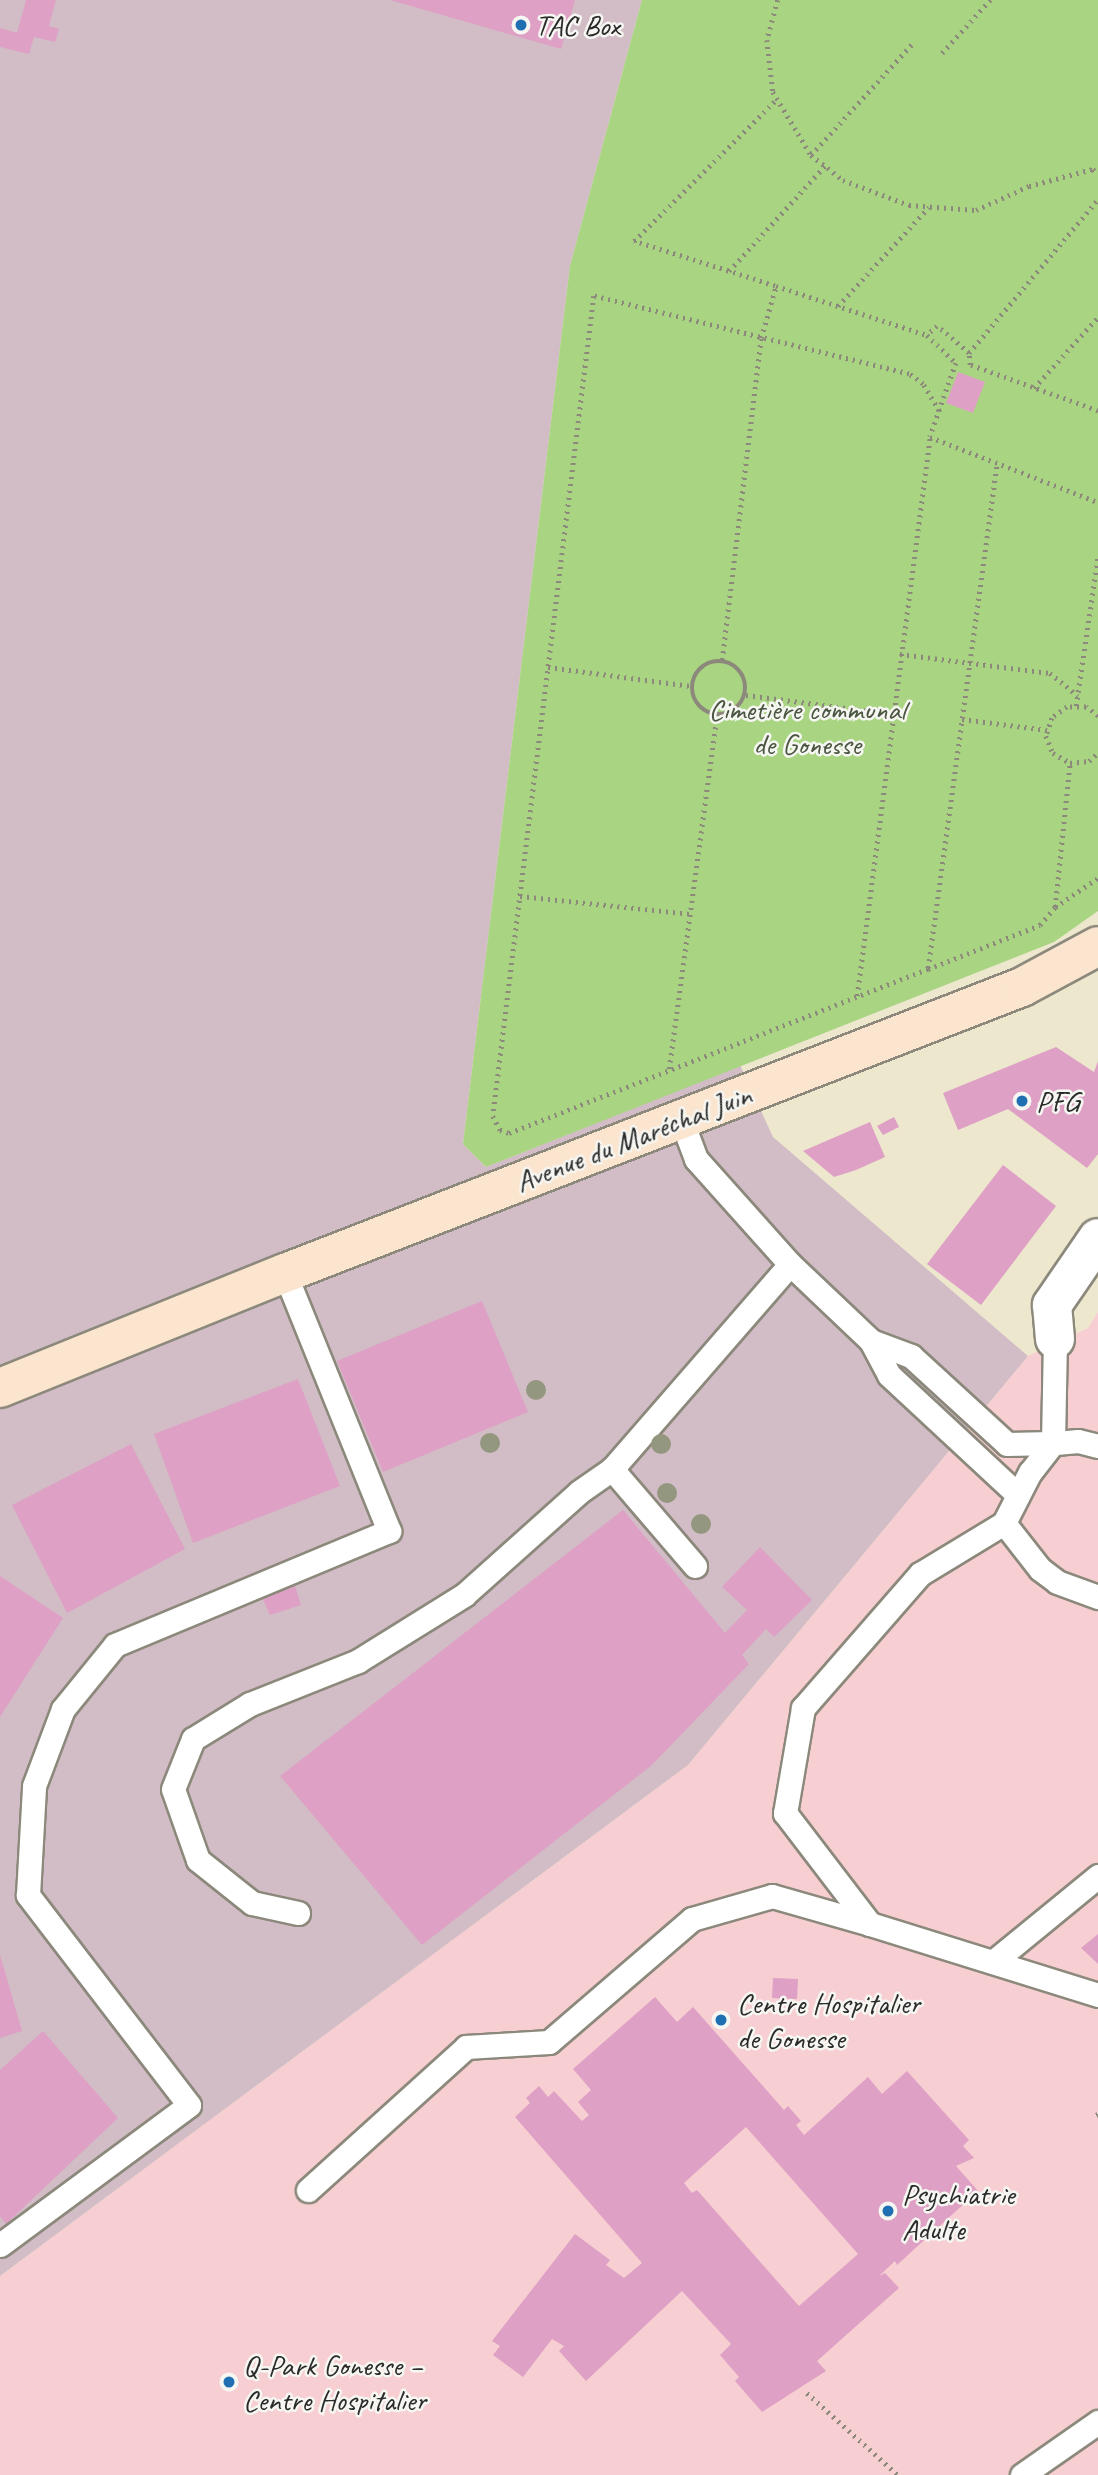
<!DOCTYPE html>
<html>
<head>
<meta charset="utf-8">
<style>
  body { margin:0 }
  #map { position:relative; width:1098px; height:2475px; overflow:hidden; background:#ede7ce; font-family:Caveat,sans-serif }
  div>[style] { position:absolute }
  [style*='--x'] { left:calc(var(--x)*1px); top:calc(var(--y)*1px); width:calc(var(--w)*1px); rotate:calc(var(--a)*1deg) }
  .built>* { inset:0; background:#f7cfd2 }
  .industrial>* { inset:0; background:#d2bdc6 }
  .green>* { inset:0; background:#a9d582 }
  .building>* { inset:0; background:#dea0c4 }
  .path>* { height:4.5px; margin-top:-2.25px; transform-origin:0; background:repeating-linear-gradient(90deg,#8c897c 0 2px,transparent 0 7px) }
  .path>.ring { margin:-2.25px; padding:0; box-sizing:content-box; background:none; border:4.5px solid #8c897c; border-radius:50% }
  .roads { filter:drop-shadow(2px 0 #8c897c) drop-shadow(-2px 0 #8c897c) drop-shadow(0 2px #8c897c) drop-shadow(0 -2px #8c897c) }
  .lane>* { height:23px; margin:-11.5px; padding:0 11.5px; transform-origin:11.5px; border-radius:11.5px; background:#fff }
  .street>* { height:38px; margin:-19px; padding:0 19px; transform-origin:19px; border-radius:19px; background:#fff }
  .secondary>* { height:38px; margin:-19px; padding:0 19px; transform-origin:19px; border-radius:19px; background:#fbe5cf }
  .trees>* { width:20px; height:20px; margin:-10px; border-radius:50%; background:#939780 }
  .dots>* { width:19px; height:19px; translate:-50% -50%; box-sizing:border-box; border:4px solid #f6f6f2; border-radius:50% }
  span { translate:-50% -50%; white-space:nowrap; text-align:center; line-height:1.15; -webkit-text-stroke:5px #f6f6f2; paint-order:stroke }
  .poi-label { font-size:30px; color:#2b2b2b }
  .left { translate:0 -50%; text-align:left }
  .park-label { font-size:30px; color:#4a5641 }
  .street-label { font-size:30px; color:#2b2b2b }
</style>
</head>
<body>
<div id="map">
  <div class="built">
    <div style="clip-path:polygon(1098px 1312px,1098px 2475px,0 2475px,0 2276px,688px 1765px,1028px 1356px,1088px 1328px)"></div>
  </div>
  <div class="industrial">
    <div style="clip-path:polygon(0 0,642px 0,570px 266px,463px 1144px,486px 1167px,740px 1065px,773px 1137px,1028px 1356px,688px 1765px,0 2276px)"></div>
  </div>
  <div class="green">
    <div style="clip-path:polygon(642px 0,1098px 0,1098px 911px,1054px 942px,486px 1167px,463px 1144px,570px 266px)"></div>
  </div>
  <div class="building">
    <div style="clip-path:polygon(26px 0,56px 0,49px 26px,59px 29px,55px 42px,34px 37px,29px 54px,0 47px,0 28px,17px 33px)"></div>
    <div style="clip-path:polygon(390px 0,575px 0,561px 49px)"></div>
    <div style="clip-path:polygon(958px 372px,985px 382px,973px 413px,946px 403px)"></div>
    <div style="clip-path:polygon(1056px 1047px,1094px 1072px,1098px 1061px,1098px 1154px,1087px 1168px,1008px 1109px,958px 1130px,943px 1093px)"></div>
    <div style="clip-path:polygon(894px 1117px,899px 1127px,883px 1135px,877px 1126px)"></div>
    <div style="clip-path:polygon(870px 1122px,885px 1157px,856px 1170px,834px 1177px,803px 1151px)"></div>
    <div style="clip-path:polygon(1003px 1165px,1056px 1206px,981px 1305px,927px 1264px)"></div>
    <div style="clip-path:polygon(482px 1301px,528px 1412px,383px 1472px,337px 1361px)"></div>
    <div style="clip-path:polygon(298px 1379px,340px 1486px,193px 1543px,154px 1434px)"></div>
    <div style="clip-path:polygon(131px 1444px,185px 1549px,67px 1613px,12px 1505px)"></div>
    <div style="clip-path:polygon(623px 1510px,725px 1633px,747px 1610px,722px 1587px,760px 1547px,812px 1600px,774px 1637px,766px 1629px,742px 1655px,749px 1664px,652px 1765px,422px 1945px,280px 1776px)"></div>
    <div style="clip-path:polygon(0 1576px,63px 1618px,0 1717px)"></div>
    <div style="clip-path:polygon(295px 1586px,301px 1605px,270px 1615px,262px 1597px)"></div>
    <div style="clip-path:polygon(1098px 1934px,1098px 1964px,1081px 1948px)"></div>
    <div style="clip-path:polygon(0 1955px,22px 2031px,0 2038px)"></div>
    <div style="clip-path:polygon(773px 1978px,798px 1979px,797px 1999px,772px 1998px)"></div>
    <div style="clip-path:polygon(evenodd,655px 1997px,677px 2022px,693px 2007px,784px 2110px,788px 2106px,801px 2121px,796px 2125px,804px 2135px,868px 2077px,882px 2094px,907px 2071px,969px 2140px,963px 2146px,974px 2158px,956px 2166px,978px 2191px,897px 2265px,895px 2261px,879px 2276px,885px 2273px,899px 2288px,817px 2361px,826px 2371px,762px 2412px,735px 2381px,739px 2377px,720px 2355px,731px 2344px,682px 2291px,586px 2381px,559px 2351px,564px 2346px,552px 2339px,523px 2377px,493px 2355px,500px 2346px,492px 2341px,575px 2234px,610px 2260px,606px 2265px,624px 2278px,642px 2263px,515px 2117px,530px 2103px,526px 2098px,539px 2086px,548px 2097px,554px 2091px,582px 2121px,589px 2115px,578px 2102px,591px 2090px,573px 2069px,655px 1997px,746px 2127px,858px 2254px,799px 2306px,697px 2190px,692px 2193px,684px 2183px,746px 2127px)"></div>
    <div style="clip-path:polygon(43px 2031px,118px 2118px,6px 2224px,0 2216px,0 2070px)"></div>
  </div>
  <div class="path">
    <div style="--x:778;--y:0;--w:41;--a:105.4"></div>
    <div style="--x:767;--y:40;--w:52;--a:83.4"></div>
    <div style="--x:773;--y:92;--w:74;--a:58.9"></div>
    <div style="--x:811;--y:155;--w:41;--a:38"></div>
    <div style="--x:843;--y:180;--w:71;--a:20.7"></div>
    <div style="--x:909;--y:205;--w:67;--a:4.3"></div>
    <div style="--x:976;--y:210;--w:58;--a:-24.4"></div>
    <div style="--x:1029;--y:186;--w:66;--a:-14.9"></div>
    <div style="--x:1093;--y:169;--w:7;--a:45"></div>
    <div style="--x:942;--y:53;--w:72;--a:-47.8"></div>
    <div style="--x:811;--y:155;--w:151;--a:-47.7"></div>
    <div style="--x:729;--y:271;--w:142;--a:-47.6"></div>
    <div style="--x:775;--y:286;--w:148;--a:-162.3"></div>
    <div style="--x:634;--y:241;--w:202;--a:-44.8"></div>
    <div style="--x:838;--y:306;--w:134;--a:-47.4"></div>
    <div style="--x:969;--y:353;--w:201;--a:-50"></div>
    <div style="--x:1034;--y:388;--w:96;--a:-48"></div>
    <div style="--x:939;--y:411;--w:31;--a:-121"></div>
    <div style="--x:923;--y:384;--w:17;--a:-144"></div>
    <div style="--x:909;--y:374;--w:325;--a:-166.1"></div>
    <div style="--x:594;--y:296;--w:826;--a:97.02"></div>
    <div style="--x:493;--y:1116;--w:16;--a:63"></div>
    <div style="--x:500;--y:1130;--w:9;--a:18"></div>
    <div style="--x:509;--y:1133;--w:450;--a:-21.4"></div>
    <div style="--x:928;--y:969;--w:120;--a:-21.4"></div>
    <div style="--x:1040;--y:925;--w:23;--a:-50"></div>
    <div style="--x:1055;--y:907;--w:52;--a:-34"></div>
    <div style="--x:1098;--y:411;--w:136;--a:-160.2"></div>
    <div style="--x:970;--y:365;--w:12;--a:-95"></div>
    <div style="--x:969;--y:353;--w:42;--a:-139.8"></div>
    <div style="--x:937;--y:326;--w:13;--a:138"></div>
    <div style="--x:927;--y:335;--w:40;--a:44"></div>
    <div style="--x:956;--y:363;--w:78;--a:109.4"></div>
    <div style="--x:930;--y:437;--w:180;--a:21.2"></div>
    <div style="--x:900;--y:654;--w:151;--a:7.2"></div>
    <div style="--x:1050;--y:673;--w:36;--a:39"></div>
    <div style="--x:722;--y:660;--w:324;--a:-83.1"></div>
    <div style="--x:761;--y:338;--w:54;--a:-73.9"></div>
    <div style="--x:776;--y:286;--w:159;--a:18"></div>
    <div class="ring" style="left:692px;top:661px;width:49.5px;height:49.5px"></div>
    <div style="--x:548;--y:667;--w:144;--a:7.6"></div>
    <div style="--x:746;--y:695;--w:147;--a:7.4"></div>
    <div style="--x:1076;--y:706;--w:153;--a:-81.7"></div>
    <div style="--x:1098;--y:716;--w:15;--a:-143"></div>
    <div style="--x:1086;--y:707;--w:19;--a:180"></div>
    <div style="--x:1067;--y:707;--w:19;--a:144"></div>
    <div style="--x:1052;--y:718;--w:19;--a:108"></div>
    <div style="--x:1046;--y:736;--w:18;--a:68"></div>
    <div style="--x:1053;--y:753;--w:20;--a:30"></div>
    <div style="--x:1070;--y:763;--w:19;--a:-6"></div>
    <div style="--x:1089;--y:761;--w:12;--a:-42"></div>
    <div style="--x:962;--y:719;--w:86;--a:7.4"></div>
    <div style="--x:520;--y:896;--w:171;--a:6"></div>
    <div style="--x:1055;--y:907;--w:145;--a:-84.1"></div>
    <div style="--x:928;--y:968;--w:510;--a:-82.22"></div>
    <div style="--x:857;--y:996;--w:564;--a:-82.56"></div>
    <div style="--x:669;--y:1069;--w:357;--a:-82.3"></div>
    <div style="--x:1096;--y:2115;--w:2;--a:-27"></div>
    <div style="--x:807;--y:2393;--w:122;--a:42"></div>
  </div>
  <div class="roads">
    <div class="lane">
      <div style="--x:681;--y:1119;--w:43;--a:69.4"></div>
      <div style="--x:696;--y:1159;--w:141;--a:48.2"></div>
      <div style="--x:790;--y:1264;--w:112;--a:43.5"></div>
      <div style="--x:871;--y:1341;--w:38;--a:62"></div>
      <div style="--x:889;--y:1375;--w:176;--a:42.9"></div>
      <div style="--x:871;--y:1341;--w:43;--a:20.6"></div>
      <div style="--x:911;--y:1356;--w:130;--a:42.5"></div>
      <div style="--x:1007;--y:1444;--w:46;--a:-1.2"></div>
      <div style="--x:1053;--y:1443;--w:104;--a:-88.9"></div>
      <div style="--x:1098;--y:1446;--w:21;--a:-166"></div>
      <div style="--x:1078;--y:1441;--w:25;--a:175"></div>
      <div style="--x:1053;--y:1443;--w:37;--a:128"></div>
      <div style="--x:1030;--y:1472;--w:57;--a:117"></div>
      <div style="--x:1004;--y:1523;--w:98;--a:148.7"></div>
      <div style="--x:920;--y:1574;--w:178;--a:131.1"></div>
      <div style="--x:803;--y:1708;--w:107;--a:99.7"></div>
      <div style="--x:785;--y:1813;--w:140;--a:52.6"></div>
      <div style="--x:870;--y:1924;--w:239;--a:17.3"></div>
      <div style="--x:1004;--y:1523;--w:58;--a:52"></div>
      <div style="--x:1040;--y:1569;--w:21;--a:37"></div>
      <div style="--x:1057;--y:1582;--w:44;--a:20.1"></div>
      <div style="--x:695;--y:1566;--w:128;--a:-130.6"></div>
      <div style="--x:612;--y:1469;--w:271;--a:-49"></div>
      <div style="--x:298;--y:1913;--w:47;--a:-167.7"></div>
      <div style="--x:252;--y:1903;--w:69;--a:-141.5"></div>
      <div style="--x:198;--y:1860;--w:75;--a:-109.4"></div>
      <div style="--x:173;--y:1789;--w:54;--a:-68.2"></div>
      <div style="--x:193;--y:1739;--w:67;--a:-31.6"></div>
      <div style="--x:250;--y:1704;--w:116;--a:-21.7"></div>
      <div style="--x:358;--y:1661;--w:125;--a:-31.9"></div>
      <div style="--x:464;--y:1595;--w:154;--a:-41.8"></div>
      <div style="--x:579;--y:1492;--w:40;--a:-34.9"></div>
      <div style="--x:993;--y:1962;--w:136;--a:-39.3"></div>
      <div style="--x:308;--y:2190;--w:213;--a:-42.1"></div>
      <div style="--x:466;--y:2047;--w:83;--a:-3.4"></div>
      <div style="--x:549;--y:2042;--w:189;--a:-40.7"></div>
      <div style="--x:692;--y:1919;--w:83;--a:-16"></div>
      <div style="--x:772;--y:1896;--w:102;--a:15.9"></div>
      <div style="--x:0;--y:2245;--w:235;--a:-36.5"></div>
      <div style="--x:189;--y:2105;--w:265;--a:-127.5"></div>
      <div style="--x:28;--y:1895;--w:109;--a:-86.8"></div>
      <div style="--x:34;--y:1786;--w:82;--a:-69.4"></div>
      <div style="--x:63;--y:1709;--w:82;--a:-50.9"></div>
      <div style="--x:115;--y:1645;--w:297;--a:-22.6"></div>
      <div style="--x:389;--y:1531;--w:278;--a:-112"></div>
      <div style="--x:1022;--y:2475;--w:93;--a:-34.9"></div>
    </div>
    <div class="street">
      <div style="--x:1055;--y:1339;--w:34;--a:-95"></div>
      <div style="--x:1052;--y:1305;--w:81;--a:-55.5"></div>
    </div>
    <div class="secondary">
      <div style="--x:0;--y:1388;--w:307;--a:-22"></div>
      <div style="--x:285;--y:1273;--w:791;--a:-21.21"></div>
      <div style="--x:1022;--y:987;--w:86;--a:-28.3"></div>
    </div>
  </div>
  <div class="trees">
    <div style="left:536px;top:1390px"></div>
    <div style="left:490px;top:1443px"></div>
    <div style="left:661px;top:1444px"></div>
    <div style="left:667px;top:1493px"></div>
    <div style="left:701px;top:1524px"></div>
  </div>
  <div class="dots">
    <div style="left:521px;top:25px;background:#1f6fb2"></div>
    <div style="left:1022px;top:1101px;background:#1f6fb2"></div>
    <div style="left:721px;top:2020px;background:#1f6fb2"></div>
    <div style="left:888px;top:2211px;background:#1f6fb2"></div>
    <div style="left:229px;top:2382px;background:#1f6fb2"></div>
  </div>
  <div class="poi-label">
    <span class="left" style="left:535px;top:25px">TAC Box</span>
    <span class="left" style="left:1036px;top:1101px">PFG</span>
    <span class="left" style="left:737px;top:2020px">Centre Hospitalier<br>de Gonesse</span>
    <span class="left" style="left:902px;top:2211px">Psychiatrie<br>Adulte</span>
    <span class="left" style="left:243px;top:2382px">Q-Park Gonesse –<br>Centre Hospitalier</span>
  </div>
  <div class="park-label">
    <span style="left:807px;top:726px">Cimetière communal<br>de Gonesse</span>
  </div>
  <div class="street-label">
    <span style="left:633px;top:1138px;rotate:-21deg">Avenue du Maréchal Juin</span>
  </div>
</div>
</body>
</html>
